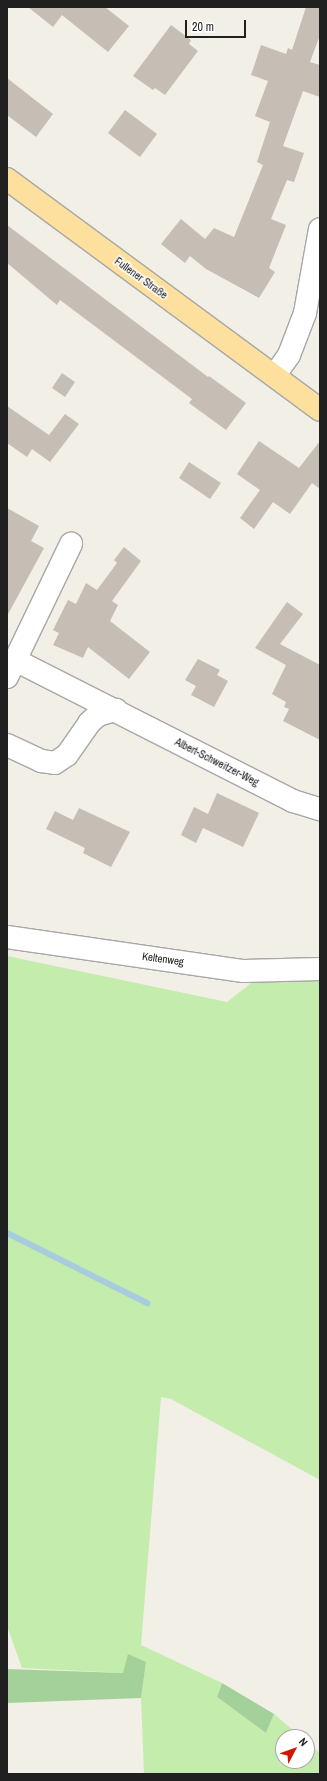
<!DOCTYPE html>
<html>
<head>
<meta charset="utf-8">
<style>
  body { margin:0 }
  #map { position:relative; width:327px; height:1781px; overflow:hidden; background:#f1efe6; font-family:"Archivo Narrow",sans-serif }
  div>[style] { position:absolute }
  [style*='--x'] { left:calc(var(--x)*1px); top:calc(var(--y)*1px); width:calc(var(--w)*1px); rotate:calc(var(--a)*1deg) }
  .grass>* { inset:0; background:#c4ecac }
  .forest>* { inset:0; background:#a4d19a }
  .stream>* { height:6px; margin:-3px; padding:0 3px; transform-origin:3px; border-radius:3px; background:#a6ccdf }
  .building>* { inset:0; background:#c6beb5 }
  .roads { filter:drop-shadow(1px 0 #a7a7a7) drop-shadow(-1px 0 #a7a7a7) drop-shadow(0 1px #a7a7a7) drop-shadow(0 -1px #a7a7a7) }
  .minor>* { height:22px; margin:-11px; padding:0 11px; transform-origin:11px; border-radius:11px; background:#fff }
  .major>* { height:22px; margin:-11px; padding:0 11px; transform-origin:11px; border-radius:11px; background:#fee09e }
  span { translate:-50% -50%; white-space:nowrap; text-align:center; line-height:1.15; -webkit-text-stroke:3px #fff; paint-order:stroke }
  .street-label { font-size:11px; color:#202020 }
  .frame { position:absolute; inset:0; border:8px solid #202020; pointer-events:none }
  .north { position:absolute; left:275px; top:1729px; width:40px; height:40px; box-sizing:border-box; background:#fff; border:1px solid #a6a6a6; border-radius:50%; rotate:49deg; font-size:11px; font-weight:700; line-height:16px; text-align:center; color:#202020 }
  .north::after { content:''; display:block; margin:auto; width:14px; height:18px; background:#d01800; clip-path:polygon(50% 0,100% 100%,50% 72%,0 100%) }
  .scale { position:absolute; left:185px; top:20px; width:61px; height:18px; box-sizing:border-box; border:2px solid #202020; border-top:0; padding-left:5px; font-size:12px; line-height:14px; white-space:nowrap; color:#202020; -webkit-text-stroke:3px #fff; paint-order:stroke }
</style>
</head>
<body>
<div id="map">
  <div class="grass">
    <div style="clip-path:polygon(7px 956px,227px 1002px,255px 980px,320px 979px,320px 1480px,171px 1399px,161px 1397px,141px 1645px,222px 1683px,217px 1697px,266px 1733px,274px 1714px,301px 1737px,283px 1737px,283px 1761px,307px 1761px,307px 1742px,320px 1753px,320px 1774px,144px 1774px,141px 1698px,146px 1662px,124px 1673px,22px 1668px,7px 1626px)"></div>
  </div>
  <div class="forest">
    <div style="clip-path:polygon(128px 1654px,146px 1662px,141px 1698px,7px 1703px,7px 1669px,123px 1673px)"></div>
    <div style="clip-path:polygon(222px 1683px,274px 1714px,266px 1733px,217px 1697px)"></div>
  </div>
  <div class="stream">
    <div style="--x:7;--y:1233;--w:157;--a:26.6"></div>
  </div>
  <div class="building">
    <div style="clip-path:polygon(28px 7px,105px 7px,129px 26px,108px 52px,62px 15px,53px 27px)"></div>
    <div style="clip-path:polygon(306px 7px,320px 7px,320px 35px,310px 62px,320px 65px,320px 97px,303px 91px,283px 146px,304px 153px,294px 182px,287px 180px,271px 219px,286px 225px,269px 268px,275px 272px,259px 298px,206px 269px,190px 256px,185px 263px,161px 244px,181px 219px,205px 239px,214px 228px,234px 237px,263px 165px,257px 162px,270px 122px,255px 116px,268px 81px,251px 75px,261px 45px,286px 54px,288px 48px,292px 50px)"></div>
    <div style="clip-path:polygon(171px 25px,191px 40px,189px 44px,198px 51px,165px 95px,155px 88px,153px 90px,133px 76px)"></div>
    <div style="clip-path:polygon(7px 78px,53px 114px,36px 137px,7px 115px)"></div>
    <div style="clip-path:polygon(125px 110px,157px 134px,140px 157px,108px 133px)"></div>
    <div style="clip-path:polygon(7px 225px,208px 377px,209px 376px,246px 403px,226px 430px,189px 403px,192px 399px,60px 300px,57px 305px,7px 263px)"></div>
    <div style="clip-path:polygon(62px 373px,75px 382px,65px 397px,52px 388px)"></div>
    <div style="clip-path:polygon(7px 406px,49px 435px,65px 414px,79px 424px,50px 462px,32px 449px,27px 457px,7px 443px)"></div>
    <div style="clip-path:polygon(259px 441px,299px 468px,320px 441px,320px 489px,312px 483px,290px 514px,273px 502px,254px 529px,240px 518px,260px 490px,237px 474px)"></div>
    <div style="clip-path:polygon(189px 462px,221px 483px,210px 499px,179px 478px)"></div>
    <div style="clip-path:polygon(7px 508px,39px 526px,31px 541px,44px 548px,7px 616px)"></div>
    <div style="clip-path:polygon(124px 547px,141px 561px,112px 601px,118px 605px,110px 621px,150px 652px,129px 679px,88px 647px,83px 658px,53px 645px,59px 633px,53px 630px,68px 600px,76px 604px,86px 583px,97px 590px,117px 563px,114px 560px)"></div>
    <div style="clip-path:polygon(287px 602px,303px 614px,280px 644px,320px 665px,320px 740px,283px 721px,289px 709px,284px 707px,286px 702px,272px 694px,286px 665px,255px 648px)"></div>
    <div style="clip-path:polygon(198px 659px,220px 670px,217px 675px,228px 681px,214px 707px,191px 695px,196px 686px,185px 680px)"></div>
    <div style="clip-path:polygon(217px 793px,259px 813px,243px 847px,203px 828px,196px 843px,181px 835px,194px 807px,208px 814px)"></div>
    <div style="clip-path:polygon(79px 808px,130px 832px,111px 867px,83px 853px,85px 848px,46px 829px,55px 811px,73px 820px)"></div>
  </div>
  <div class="roads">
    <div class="minor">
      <div style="--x:275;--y:375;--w:24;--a:-55"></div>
      <div style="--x:289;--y:355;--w:45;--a:-69.1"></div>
      <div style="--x:305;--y:313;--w:85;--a:-79.9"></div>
      <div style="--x:15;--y:660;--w:312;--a:26.9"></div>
      <div style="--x:293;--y:801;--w:28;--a:17"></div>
      <div style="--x:7;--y:677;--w:148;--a:-64.3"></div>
      <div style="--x:7;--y:745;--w:38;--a:25"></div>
      <div style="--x:41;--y:761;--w:14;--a:8"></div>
      <div style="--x:55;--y:763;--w:14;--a:-34"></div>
      <div style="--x:67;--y:755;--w:39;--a:-55"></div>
      <div style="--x:89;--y:723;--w:12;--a:-42"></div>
      <div style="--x:98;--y:715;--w:19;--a:-16"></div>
      <div style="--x:7;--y:937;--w:239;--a:8.2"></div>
      <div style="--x:244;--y:971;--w:76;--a:-1.5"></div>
    </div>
    <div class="major">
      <div style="--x:7;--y:179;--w:389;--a:36.4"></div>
    </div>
  </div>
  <div class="street-label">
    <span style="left:141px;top:278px;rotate:36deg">Fullener Straße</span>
    <span style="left:217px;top:762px;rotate:27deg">Albert-Schweitzer-Weg</span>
    <span style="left:163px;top:959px;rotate:8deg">Keltenweg</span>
  </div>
  <div class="frame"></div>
  <div class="north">N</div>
  <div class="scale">20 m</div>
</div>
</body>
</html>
